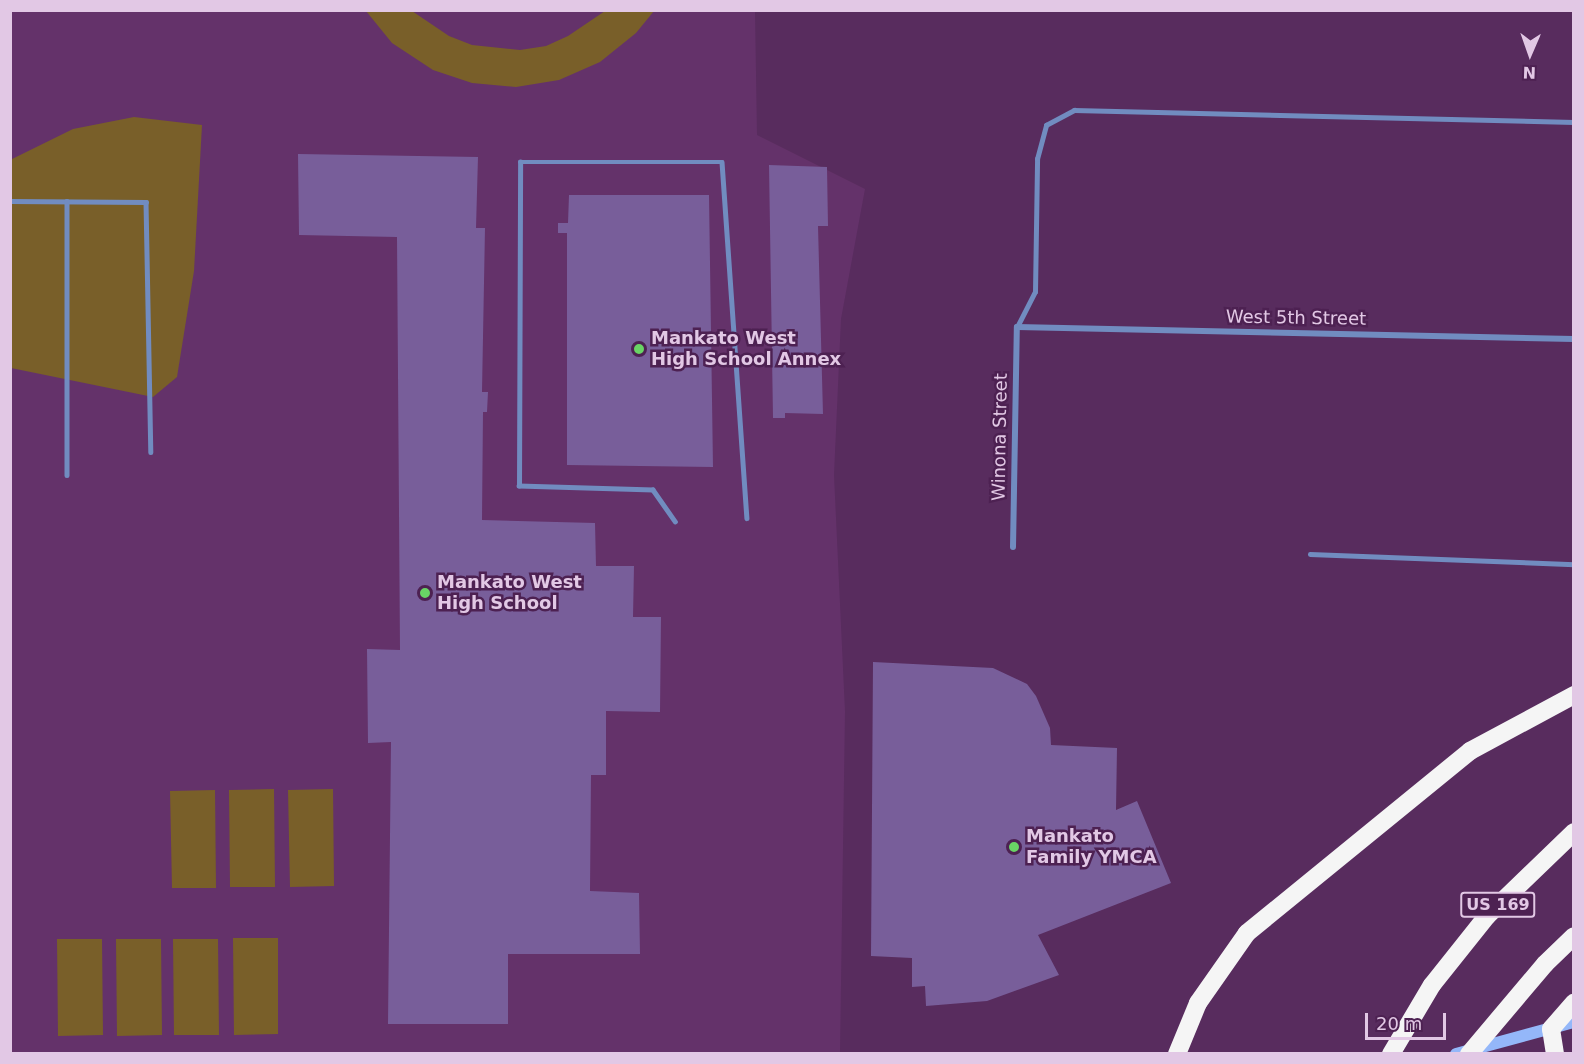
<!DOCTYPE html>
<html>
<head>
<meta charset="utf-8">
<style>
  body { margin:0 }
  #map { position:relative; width:1584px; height:1064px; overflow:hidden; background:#582c5e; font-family:"DejaVu Sans",sans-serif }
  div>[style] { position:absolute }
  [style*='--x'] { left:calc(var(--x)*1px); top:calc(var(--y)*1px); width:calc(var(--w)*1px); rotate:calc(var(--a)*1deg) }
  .built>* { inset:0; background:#64326a }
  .green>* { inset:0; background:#795f29 }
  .building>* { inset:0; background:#785e9a }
  .service>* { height:4.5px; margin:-2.25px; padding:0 2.25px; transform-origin:2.25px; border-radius:2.25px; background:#718cc0 }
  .minor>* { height:6px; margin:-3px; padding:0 3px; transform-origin:3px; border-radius:3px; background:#718cc0 }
  .secondary>* { height:12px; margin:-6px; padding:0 6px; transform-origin:6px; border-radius:6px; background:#94b7f9 }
  .motorway>* { height:18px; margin:-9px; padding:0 9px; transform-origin:9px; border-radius:9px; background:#f5f5f5 }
  .motorway-bridge>* { height:18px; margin:-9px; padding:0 9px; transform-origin:9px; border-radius:9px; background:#f5f5f5 }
  .dots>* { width:16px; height:16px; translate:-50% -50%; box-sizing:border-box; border:3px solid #4d2152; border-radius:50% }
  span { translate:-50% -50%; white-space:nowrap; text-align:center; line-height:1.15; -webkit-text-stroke:5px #4d2152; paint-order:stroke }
  .shield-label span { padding:2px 4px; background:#4d2152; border:2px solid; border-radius:4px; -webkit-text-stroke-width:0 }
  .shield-label { font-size:16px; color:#e2c8e5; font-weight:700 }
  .street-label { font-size:18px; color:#e2c8e5 }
  .poi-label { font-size:18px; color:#e2c8e5; font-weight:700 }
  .left { translate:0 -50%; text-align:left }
  .frame { position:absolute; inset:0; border:12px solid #e2c8e5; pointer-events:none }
  .north { position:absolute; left:1500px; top:24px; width:60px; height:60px; -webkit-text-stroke:4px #4d2152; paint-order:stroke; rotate:182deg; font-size:16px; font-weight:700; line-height:24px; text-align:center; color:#e2c8e5 }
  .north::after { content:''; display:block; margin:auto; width:21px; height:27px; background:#e2c8e5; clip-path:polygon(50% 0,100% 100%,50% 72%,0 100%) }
  .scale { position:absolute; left:1365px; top:1013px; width:81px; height:27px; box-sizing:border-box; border:3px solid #e2c8e5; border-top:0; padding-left:8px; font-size:18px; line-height:21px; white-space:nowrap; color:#e2c8e5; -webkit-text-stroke:4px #4d2152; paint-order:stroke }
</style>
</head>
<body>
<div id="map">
  <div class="built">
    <div style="clip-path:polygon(10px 11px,755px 11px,757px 135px,865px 189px,841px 319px,834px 475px,845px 711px,840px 1053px,11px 1053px)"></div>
  </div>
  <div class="green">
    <div style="clip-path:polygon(366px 11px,412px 11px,449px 36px,472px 45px,520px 50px,546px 46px,568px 36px,605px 11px,654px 11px,636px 33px,600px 62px,559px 80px,516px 87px,472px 83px,433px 70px,392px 43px)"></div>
    <div style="clip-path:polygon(134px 117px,202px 125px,194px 271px,177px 377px,153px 397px,11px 368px,10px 160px,73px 129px)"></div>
    <div style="clip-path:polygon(274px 789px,275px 887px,230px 887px,229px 790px)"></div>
    <div style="clip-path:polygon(333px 789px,334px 886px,290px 887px,288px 790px)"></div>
    <div style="clip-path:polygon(215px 790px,216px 888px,172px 888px,170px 791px)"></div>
    <div style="clip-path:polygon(233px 938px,278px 938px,278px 1034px,234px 1035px)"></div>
    <div style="clip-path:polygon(57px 939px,102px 939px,103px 1035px,58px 1036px)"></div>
    <div style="clip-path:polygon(116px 939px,161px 939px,162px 1035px,117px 1036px)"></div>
    <div style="clip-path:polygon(173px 939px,218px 939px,219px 1035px,174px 1035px)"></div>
  </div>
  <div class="building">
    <div style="clip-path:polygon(298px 154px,478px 157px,476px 228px,485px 228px,482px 392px,488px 392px,487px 412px,483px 412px,482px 520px,595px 523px,596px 566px,634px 566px,633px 617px,661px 617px,660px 712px,606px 711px,606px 775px,591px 775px,590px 891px,639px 893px,640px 954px,508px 954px,508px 1024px,388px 1024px,391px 742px,368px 743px,367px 649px,400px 650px,397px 237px,299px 235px)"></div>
    <div style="clip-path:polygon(769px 165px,827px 167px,828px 226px,818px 226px,823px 414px,785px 413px,785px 418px,773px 418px)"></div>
    <div style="clip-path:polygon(569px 195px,709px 195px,713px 467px,567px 465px,567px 233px,558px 233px,558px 223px,568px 223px)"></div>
    <div style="clip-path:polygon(873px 662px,993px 668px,1027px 684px,1036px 696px,1050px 728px,1051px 745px,1117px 748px,1116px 810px,1137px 801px,1171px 883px,1038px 935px,1059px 975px,987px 1001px,926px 1006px,925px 986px,912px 987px,912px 958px,871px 956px)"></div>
  </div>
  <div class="service">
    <div style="--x:10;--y:201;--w:136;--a:0.4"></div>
    <div style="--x:146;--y:202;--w:250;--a:88.9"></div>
    <div style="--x:67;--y:201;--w:274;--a:90"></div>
    <div style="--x:1017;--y:327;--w:39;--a:-63"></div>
    <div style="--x:1035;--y:292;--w:133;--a:-89.1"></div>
    <div style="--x:1037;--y:159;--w:35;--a:-75"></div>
    <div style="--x:1046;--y:125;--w:32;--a:-28"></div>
    <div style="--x:1074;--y:110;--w:500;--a:1.37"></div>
    <div style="--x:675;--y:522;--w:39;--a:-125"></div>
    <div style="--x:653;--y:490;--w:134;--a:-178.3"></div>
    <div style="--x:519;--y:486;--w:324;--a:-89.8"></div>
    <div style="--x:520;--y:162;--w:202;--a:0"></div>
    <div style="--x:722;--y:162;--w:357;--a:86"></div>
    <div style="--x:1310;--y:554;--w:264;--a:2.2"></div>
  </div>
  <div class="minor">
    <div style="--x:1013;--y:547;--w:220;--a:-89"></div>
    <div style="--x:1017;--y:327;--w:557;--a:1.23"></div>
  </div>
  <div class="secondary">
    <div style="--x:1456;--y:1054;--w:122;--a:-15.2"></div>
  </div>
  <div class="motorway">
    <div style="--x:1545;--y:964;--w:40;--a:-44"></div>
    <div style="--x:1177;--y:1054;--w:55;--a:-67.6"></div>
    <div style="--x:1198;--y:1003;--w:85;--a:-55"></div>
    <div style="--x:1247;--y:933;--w:288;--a:-39.2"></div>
    <div style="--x:1470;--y:751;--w:118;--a:-28.3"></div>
    <div style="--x:1391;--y:1054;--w:80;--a:-59.3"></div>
    <div style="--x:1432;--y:985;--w:88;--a:-51.4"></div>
    <div style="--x:1487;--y:916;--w:121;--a:-44"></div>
    <div style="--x:1555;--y:1054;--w:25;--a:-99"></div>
    <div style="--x:1551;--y:1029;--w:35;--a:-49"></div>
  </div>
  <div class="motorway-bridge">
    <div style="--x:1469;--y:1054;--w:118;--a:-49.8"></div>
  </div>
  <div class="dots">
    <div style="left:639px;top:349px;background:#69d465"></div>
    <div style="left:425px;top:593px;background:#69d465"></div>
    <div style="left:1014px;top:847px;background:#69d465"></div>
  </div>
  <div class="shield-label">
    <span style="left:1498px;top:905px">US 169</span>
  </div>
  <div class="street-label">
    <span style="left:1296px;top:318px;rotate:1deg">West 5th Street</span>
    <span style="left:1000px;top:437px;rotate:-89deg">Winona Street</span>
  </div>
  <div class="poi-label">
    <span class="left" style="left:651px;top:349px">Mankato West<br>High School Annex</span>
    <span class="left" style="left:437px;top:593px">Mankato West<br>High School</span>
    <span class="left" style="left:1026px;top:847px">Mankato<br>Family YMCA</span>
  </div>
  <div class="frame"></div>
  <div class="north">N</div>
  <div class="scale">20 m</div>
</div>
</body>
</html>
